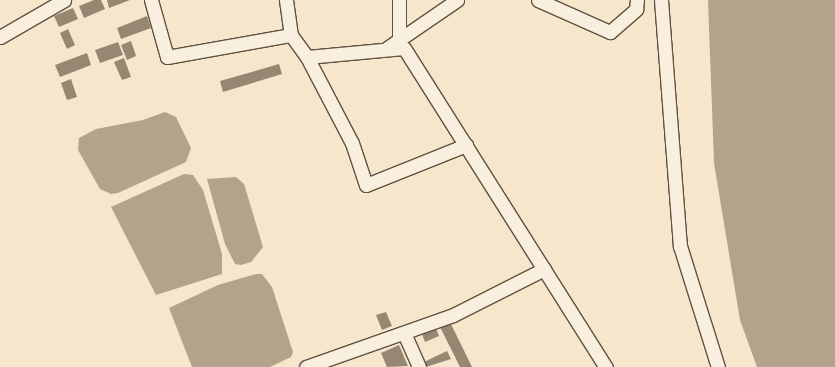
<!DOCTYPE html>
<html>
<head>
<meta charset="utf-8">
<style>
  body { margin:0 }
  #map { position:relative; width:835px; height:367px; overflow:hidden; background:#f5e6cc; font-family:"IM FELL Double Pica",serif }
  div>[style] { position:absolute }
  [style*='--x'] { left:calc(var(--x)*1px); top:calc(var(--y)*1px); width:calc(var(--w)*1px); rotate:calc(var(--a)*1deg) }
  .water>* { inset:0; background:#b1a38c }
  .building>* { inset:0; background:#958772 }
  .roads { filter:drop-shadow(1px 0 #60523f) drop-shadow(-1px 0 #60523f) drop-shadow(0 1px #60523f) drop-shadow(0 -1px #60523f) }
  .minor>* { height:13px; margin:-6.5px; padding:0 6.5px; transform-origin:6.5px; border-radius:6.5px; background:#f8efde }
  span { translate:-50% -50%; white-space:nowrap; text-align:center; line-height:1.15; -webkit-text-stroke:3px #f8efde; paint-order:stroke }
</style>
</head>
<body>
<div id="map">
  <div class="water">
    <div style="clip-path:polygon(708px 0,835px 0,835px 367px,757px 367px,740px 320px,714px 163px)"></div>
    <div style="clip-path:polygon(165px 112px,176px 117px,191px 148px,186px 162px,118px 193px,111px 194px,100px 189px,78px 150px,79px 138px,96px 129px,143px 120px)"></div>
    <div style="clip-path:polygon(184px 174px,193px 175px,203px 190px,222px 254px,222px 274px,156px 295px,111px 207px)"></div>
    <div style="clip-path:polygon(236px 177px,244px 184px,263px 247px,251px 262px,241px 265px,235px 264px,225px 244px,207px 179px)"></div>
    <div style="clip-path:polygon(256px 274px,262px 274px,272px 287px,293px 352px,291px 357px,270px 367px,192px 367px,169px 308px,218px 285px)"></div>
  </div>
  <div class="building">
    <div style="clip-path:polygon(94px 0,101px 0,105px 9px,84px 18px,79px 6px)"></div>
    <div style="clip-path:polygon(107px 0,130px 0,109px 8px)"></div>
    <div style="clip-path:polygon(73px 8px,78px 19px,59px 27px,54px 16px)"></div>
    <div style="clip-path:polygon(147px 16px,151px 28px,121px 39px,117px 28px)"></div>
    <div style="clip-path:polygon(68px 29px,75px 45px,67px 49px,60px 33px)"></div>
    <div style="clip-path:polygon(131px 41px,136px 56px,127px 60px,121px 45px)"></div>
    <div style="clip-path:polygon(118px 42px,123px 55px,100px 63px,95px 50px)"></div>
    <div style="clip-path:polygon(87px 53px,91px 65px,60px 77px,55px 65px)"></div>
    <div style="clip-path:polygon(124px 58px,131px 77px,122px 80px,114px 62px)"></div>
    <div style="clip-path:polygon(279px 64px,282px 74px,223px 92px,220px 81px)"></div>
    <div style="clip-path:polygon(71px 79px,77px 97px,67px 100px,61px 83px)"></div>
    <div style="clip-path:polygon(386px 312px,392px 326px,382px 330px,376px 315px)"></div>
    <div style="clip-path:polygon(450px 322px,472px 367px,460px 367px,440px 327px)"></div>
    <div style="clip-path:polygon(436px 328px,439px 336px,425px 342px,422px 334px)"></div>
    <div style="clip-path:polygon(399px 345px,408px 366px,387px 367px,381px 353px)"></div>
    <div style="clip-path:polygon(447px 351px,451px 359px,426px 367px,424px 362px)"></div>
  </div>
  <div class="roads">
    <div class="minor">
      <div style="--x:151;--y:0;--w:59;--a:74.3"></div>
      <div style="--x:167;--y:57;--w:126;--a:-10.1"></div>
      <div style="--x:286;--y:0;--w:35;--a:82"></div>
      <div style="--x:291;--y:35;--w:27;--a:54"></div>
      <div style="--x:307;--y:57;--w:97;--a:-5.3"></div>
      <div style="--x:404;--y:48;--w:378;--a:57.7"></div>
      <div style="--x:399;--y:0;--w:40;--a:90"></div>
      <div style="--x:538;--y:0;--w:79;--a:24"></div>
      <div style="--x:610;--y:32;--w:35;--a:-41"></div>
      <div style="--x:636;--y:9;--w:9;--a:-84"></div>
      <div style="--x:661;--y:0;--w:247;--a:85.6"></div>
      <div style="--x:680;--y:246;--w:127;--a:72.6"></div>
      <div style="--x:0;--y:37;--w:74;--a:-30"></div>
      <div style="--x:387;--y:48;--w:85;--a:-34.4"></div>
      <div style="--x:307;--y:57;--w:97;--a:62.4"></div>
      <div style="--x:352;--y:143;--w:44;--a:71.6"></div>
      <div style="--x:366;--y:185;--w:108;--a:-21.8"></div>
      <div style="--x:404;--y:333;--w:37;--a:66"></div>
      <div style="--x:306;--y:367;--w:156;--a:-19.5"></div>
      <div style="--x:453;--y:315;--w:102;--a:-26.8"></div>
    </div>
  </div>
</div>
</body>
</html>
